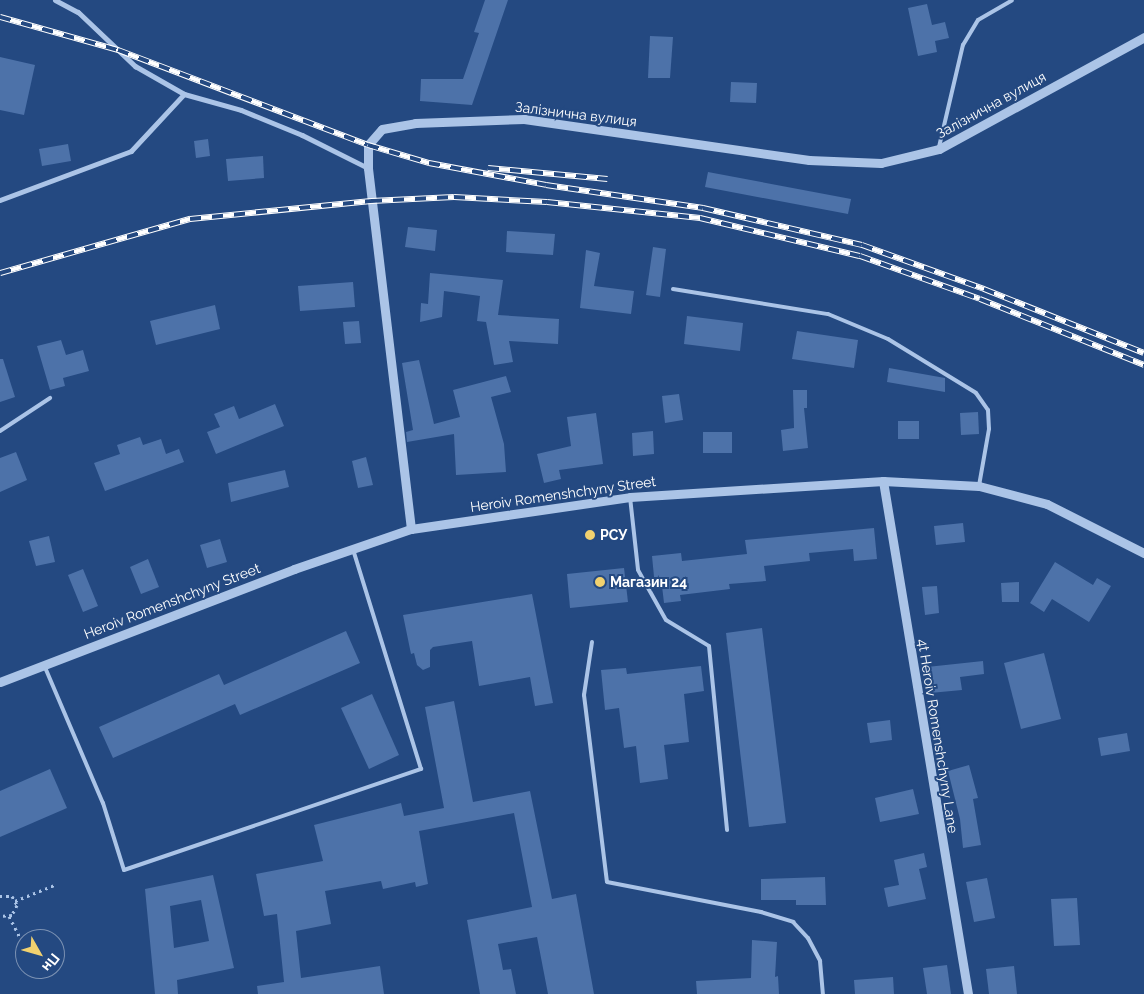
<!DOCTYPE html>
<html>
<head>
<meta charset="utf-8">
<style>
  body { margin:0 }
  #map { position:relative; width:1144px; height:994px; overflow:hidden; background:#244981; font-family:Raleway,sans-serif }
  div>[style] { position:absolute }
  [style*='--x'] { left:calc(var(--x)*1px); top:calc(var(--y)*1px); width:calc(var(--w)*1px); rotate:calc(var(--a)*1deg) }
  .building>* { inset:0; background:#4d72a9 }
  .path>* { height:3px; margin-top:-1.5px; transform-origin:0; background:repeating-linear-gradient(90deg,#abc4e7 0 2.5px,transparent 0 6.5px) }
  .service>* { height:4px; margin:-2px; padding:0 2px; transform-origin:2px; border-radius:2px; background:#abc4e7 }
  .minor>* { height:5px; margin:-2.5px; padding:0 2.5px; transform-origin:2.5px; border-radius:2.5px; background:#abc4e7 }
  .tertiary>* { height:9px; margin:-4.5px; padding:0 4.5px; transform-origin:4.5px; border-radius:4.5px; background:#abc4e7 }
  .rail>* { height:5.5px; margin-top:-2.75px; transform-origin:0; background:repeating-linear-gradient(90deg,#244981 0 11px,#fff 0 22px); box-sizing:border-box; border-block:1px solid #fff }
  .dots>* { width:14px; height:14px; translate:-50% -50%; box-sizing:border-box; border:2px solid #244981; border-radius:50% }
  span { translate:-50% -50%; white-space:nowrap; text-align:center; line-height:1.15; -webkit-text-stroke:4px #244981; paint-order:stroke }
  .street-label { font-size:14px; color:#fff }
  .poi-label { font-size:14px; color:#fff; font-weight:700 }
  .left { translate:0 -50%; text-align:left }
  .north { position:absolute; left:15px; top:929px; width:50px; height:50px; box-sizing:border-box; background:#244981; border:1px solid #7c92b3; border-radius:50%; rotate:128deg; font-size:14px; font-weight:700; line-height:20px; text-align:center; color:#fff }
  .north::after { content:''; display:block; margin:auto; width:18px; height:22px; background:#f1d16f; clip-path:polygon(50% 0,100% 100%,50% 72%,0 100%) }
</style>
</head>
<body>
<div id="map">
  <div class="building">
    <div style="clip-path:polygon(485px 0,508px 0,472px 105px,420px 101px,421px 79px,463px 79px,479px 33px,474px 32px)"></div>
    <div style="clip-path:polygon(927px 4px,932px 25px,945px 22px,949px 38px,935px 41px,937px 52px,918px 56px,908px 8px)"></div>
    <div style="clip-path:polygon(650px 36px,673px 37px,670px 78px,648px 78px)"></div>
    <div style="clip-path:polygon(0 57px,35px 65px,24px 115px,0 110px)"></div>
    <div style="clip-path:polygon(731px 82px,757px 83px,756px 103px,730px 102px)"></div>
    <div style="clip-path:polygon(208px 139px,210px 156px,196px 158px,194px 141px)"></div>
    <div style="clip-path:polygon(68px 144px,71px 161px,42px 166px,39px 149px)"></div>
    <div style="clip-path:polygon(263px 156px,264px 178px,228px 181px,226px 159px)"></div>
    <div style="clip-path:polygon(708px 172px,851px 199px,848px 214px,705px 187px)"></div>
    <div style="clip-path:polygon(408px 227px,437px 230px,435px 251px,405px 247px)"></div>
    <div style="clip-path:polygon(507px 231px,555px 234px,553px 255px,506px 252px)"></div>
    <div style="clip-path:polygon(653px 247px,666px 249px,660px 297px,646px 295px)"></div>
    <div style="clip-path:polygon(586px 250px,600px 253px,594px 286px,634px 291px,631px 314px,580px 308px)"></div>
    <div style="clip-path:polygon(430px 273px,503px 280px,498px 315px,559px 319px,558px 344px,509px 341px,513px 362px,494px 365px,486px 322px,477px 321px,480px 296px,444px 291px,442px 317px,420px 322px,421px 303px,428px 304px)"></div>
    <div style="clip-path:polygon(353px 282px,355px 307px,300px 311px,298px 286px)"></div>
    <div style="clip-path:polygon(215px 305px,220px 329px,156px 345px,150px 321px)"></div>
    <div style="clip-path:polygon(687px 316px,743px 323px,740px 351px,684px 344px)"></div>
    <div style="clip-path:polygon(359px 321px,361px 343px,345px 344px,343px 322px)"></div>
    <div style="clip-path:polygon(797px 331px,858px 340px,854px 368px,792px 359px)"></div>
    <div style="clip-path:polygon(61px 340px,66px 355px,83px 350px,89px 371px,63px 378px,65px 386px,50px 390px,37px 346px)"></div>
    <div style="clip-path:polygon(0 359px,3px 359px,15px 397px,0 402px)"></div>
    <div style="clip-path:polygon(419px 360px,434px 424px,460px 417px,453px 390px,506px 376px,511px 392px,491px 397px,504px 444px,506px 472px,456px 475px,454px 434px,407px 442px,406px 432px,413px 430px,402px 363px)"></div>
    <div style="clip-path:polygon(889px 368px,945px 378px,945px 392px,887px 382px)"></div>
    <div style="clip-path:polygon(793px 390px,807px 390px,807px 408px,804px 408px,808px 448px,783px 451px,781px 430px,794px 428px)"></div>
    <div style="clip-path:polygon(679px 394px,683px 420px,665px 423px,662px 396px)"></div>
    <div style="clip-path:polygon(275px 404px,284px 426px,216px 454px,207px 432px,220px 427px,214px 414px,234px 406px,239px 419px)"></div>
    <div style="clip-path:polygon(978px 412px,979px 434px,961px 435px,960px 413px)"></div>
    <div style="clip-path:polygon(596px 413px,603px 464px,559px 470px,561px 479px,544px 483px,537px 454px,571px 446px,567px 417px)"></div>
    <div style="clip-path:polygon(898px 421px,919px 421px,919px 439px,898px 439px)"></div>
    <div style="clip-path:polygon(653px 431px,654px 454px,633px 456px,632px 433px)"></div>
    <div style="clip-path:polygon(703px 432px,732px 432px,732px 453px,703px 453px)"></div>
    <div style="clip-path:polygon(140px 437px,143px 445px,161px 439px,166px 454px,179px 449px,184px 462px,105px 491px,94px 463px,120px 454px,117px 445px)"></div>
    <div style="clip-path:polygon(16px 452px,27px 480px,0 492px,0 458px)"></div>
    <div style="clip-path:polygon(366px 457px,373px 485px,358px 488px,352px 461px)"></div>
    <div style="clip-path:polygon(285px 470px,289px 487px,231px 502px,228px 483px)"></div>
    <div style="clip-path:polygon(963px 523px,965px 542px,936px 545px,934px 526px)"></div>
    <div style="clip-path:polygon(874px 528px,877px 559px,854px 561px,853px 549px,809px 553px,810px 561px,764px 566px,766px 581px,729px 584px,730px 589px,680px 595px,681px 601px,664px 603px,662px 586px,655px 587px,652px 556px,681px 553px,682px 561px,747px 554px,745px 540px)"></div>
    <div style="clip-path:polygon(49px 536px,55px 562px,36px 566px,29px 541px)"></div>
    <div style="clip-path:polygon(220px 539px,227px 562px,207px 568px,200px 545px)"></div>
    <div style="clip-path:polygon(148px 559px,159px 587px,141px 594px,130px 567px)"></div>
    <div style="clip-path:polygon(1055px 562px,1093px 585px,1097px 578px,1111px 586px,1089px 622px,1052px 599px,1044px 612px,1030px 603px)"></div>
    <div style="clip-path:polygon(624px 568px,628px 602px,570px 608px,567px 574px)"></div>
    <div style="clip-path:polygon(83px 569px,98px 606px,83px 612px,68px 575px)"></div>
    <div style="clip-path:polygon(1019px 582px,1019px 602px,1002px 602px,1001px 583px)"></div>
    <div style="clip-path:polygon(937px 586px,939px 613px,925px 615px,922px 587px)"></div>
    <div style="clip-path:polygon(532px 594px,553px 703px,535px 706px,530px 677px,479px 686px,472px 641px,433px 647px,430px 650px,430px 667px,423px 670px,417px 665px,414px 653px,411px 654px,403px 615px)"></div>
    <div style="clip-path:polygon(762px 628px,786px 823px,749px 827px,726px 633px)"></div>
    <div style="clip-path:polygon(346px 631px,360px 663px,240px 715px,235px 704px,113px 758px,99px 727px,219px 674px,224px 685px)"></div>
    <div style="clip-path:polygon(1044px 653px,1061px 719px,1021px 729px,1004px 663px)"></div>
    <div style="clip-path:polygon(983px 661px,984px 674px,960px 677px,962px 690px,930px 693px,927px 667px)"></div>
    <div style="clip-path:polygon(701px 666px,704px 691px,684px 694px,689px 742px,664px 745px,668px 779px,640px 783px,636px 746px,624px 748px,619px 708px,605px 710px,601px 670px,626px 668px,627px 674px)"></div>
    <div style="clip-path:polygon(372px 694px,399px 755px,369px 769px,341px 708px)"></div>
    <div style="clip-path:polygon(454px 701px,473px 802px,530px 791px,552px 899px,576px 894px,594px 994px,548px 994px,537px 937px,498px 944px,503px 970px,511px 969px,516px 994px,480px 994px,467px 920px,532px 907px,514px 813px,419px 831px,428px 884px,416px 887px,415px 882px,383px 889px,381px 881px,325px 891px,331px 924px,296px 931px,301px 978px,380px 966px,384px 994px,258px 994px,257px 986px,284px 982px,277px 914px,264px 916px,256px 874px,323px 861px,314px 825px,401px 803px,404px 816px,444px 808px,425px 707px)"></div>
    <div style="clip-path:polygon(890px 720px,892px 740px,870px 743px,867px 723px)"></div>
    <div style="clip-path:polygon(1127px 733px,1130px 751px,1101px 756px,1098px 738px)"></div>
    <div style="clip-path:polygon(969px 765px,978px 798px,973px 799px,981px 845px,963px 848px,960px 819px,948px 771px)"></div>
    <div style="clip-path:polygon(50px 769px,67px 808px,0 837px,0 791px)"></div>
    <div style="clip-path:polygon(913px 789px,919px 814px,880px 822px,875px 798px)"></div>
    <div style="clip-path:polygon(924px 853px,927px 867px,919px 869px,926px 899px,888px 907px,884px 888px,899px 885px,894px 860px)"></div>
    <div style="clip-path:polygon(evenodd,213px 875px,234px 968px,177px 980px,178px 994px,155px 994px,145px 889px,213px 875px,201px 900px,209px 941px,174px 948px,170px 906px,201px 900px)"></div>
    <div style="clip-path:polygon(825px 877px,826px 905px,796px 905px,796px 900px,761px 900px,761px 879px)"></div>
    <div style="clip-path:polygon(987px 878px,995px 918px,974px 922px,966px 882px)"></div>
    <div style="clip-path:polygon(1077px 898px,1080px 945px,1054px 946px,1051px 899px)"></div>
    <div style="clip-path:polygon(752px 940px,777px 942px,775px 977px,778px 976px,779px 994px,697px 994px,696px 981px,751px 978px)"></div>
    <div style="clip-path:polygon(947px 965px,951px 994px,927px 994px,923px 968px)"></div>
    <div style="clip-path:polygon(1014px 966px,1017px 994px,989px 994px,986px 969px)"></div>
    <div style="clip-path:polygon(893px 977px,894px 994px,855px 994px,854px 980px)"></div>
  </div>
  <div class="path">
    <div style="--x:0;--y:896;--w:12;--a:0"></div>
    <div style="--x:12;--y:896;--w:10;--a:61"></div>
    <div style="--x:17;--y:905;--w:11;--a:117"></div>
    <div style="--x:12;--y:915;--w:12;--a:175"></div>
    <div style="--x:15;--y:901;--w:45;--a:-22"></div>
    <div style="--x:9;--y:916;--w:25;--a:63"></div>
  </div>
  <div class="service">
    <div style="--x:939;--y:147;--w:105;--a:-76.8"></div>
    <div style="--x:963;--y:45;--w:29;--a:-59"></div>
    <div style="--x:978;--y:20;--w:39;--a:-30"></div>
    <div style="--x:673;--y:289;--w:157;--a:9.2"></div>
    <div style="--x:828;--y:314;--w:65;--a:22.6"></div>
    <div style="--x:888;--y:339;--w:103;--a:31.5"></div>
    <div style="--x:976;--y:393;--w:21;--a:55"></div>
    <div style="--x:988;--y:410;--w:19;--a:87"></div>
    <div style="--x:989;--y:429;--w:58;--a:100"></div>
    <div style="--x:0;--y:431;--w:60;--a:-33.4"></div>
    <div style="--x:630;--y:497;--w:73;--a:83.7"></div>
    <div style="--x:638;--y:570;--w:57;--a:60.8"></div>
    <div style="--x:666;--y:620;--w:50;--a:31.2"></div>
    <div style="--x:709;--y:646;--w:185;--a:84.4"></div>
    <div style="--x:592;--y:642;--w:54;--a:98.6"></div>
    <div style="--x:584;--y:695;--w:188;--a:83"></div>
    <div style="--x:607;--y:882;--w:157;--a:11"></div>
    <div style="--x:761;--y:912;--w:34;--a:17"></div>
    <div style="--x:793;--y:922;--w:22;--a:47"></div>
    <div style="--x:808;--y:938;--w:26;--a:62"></div>
    <div style="--x:820;--y:961;--w:33;--a:85"></div>
    <div style="--x:44;--y:665;--w:150;--a:66.9"></div>
    <div style="--x:103;--y:803;--w:70;--a:72.6"></div>
    <div style="--x:124;--y:870;--w:314;--a:-18.8"></div>
    <div style="--x:421;--y:769;--w:230;--a:-107.2"></div>
  </div>
  <div class="minor">
    <div style="--x:55;--y:0;--w:26;--a:28"></div>
    <div style="--x:78;--y:12;--w:79;--a:43.5"></div>
    <div style="--x:135;--y:66;--w:56;--a:29.7"></div>
    <div style="--x:184;--y:94;--w:59;--a:15.7"></div>
    <div style="--x:241;--y:110;--w:66;--a:22.3"></div>
    <div style="--x:302;--y:135;--w:74;--a:26.6"></div>
    <div style="--x:0;--y:200;--w:140;--a:-20.5"></div>
    <div style="--x:131;--y:151;--w:78;--a:-47.1"></div>
  </div>
  <div class="tertiary">
    <div style="--x:883;--y:481;--w:520;--a:80.59"></div>
    <div style="--x:411;--y:529;--w:364;--a:-96.8"></div>
    <div style="--x:368;--y:168;--w:23;--a:-90"></div>
    <div style="--x:368;--y:145;--w:21;--a:-49"></div>
    <div style="--x:382;--y:129;--w:34;--a:-10"></div>
    <div style="--x:415;--y:123;--w:109;--a:-2.1"></div>
    <div style="--x:524;--y:119;--w:288;--a:8.2"></div>
    <div style="--x:809;--y:160;--w:72;--a:2.4"></div>
    <div style="--x:881;--y:163;--w:60;--a:-13.6"></div>
    <div style="--x:939;--y:149;--w:234;--a:-28.6"></div>
    <div style="--x:0;--y:682;--w:315;--a:-21"></div>
    <div style="--x:294;--y:569;--w:124;--a:-18.9"></div>
    <div style="--x:411;--y:529;--w:221;--a:-8.3"></div>
    <div style="--x:630;--y:497;--w:254;--a:-3.6"></div>
    <div style="--x:883;--y:481;--w:96;--a:3"></div>
    <div style="--x:979;--y:486;--w:70;--a:14.8"></div>
    <div style="--x:1047;--y:504;--w:109;--a:26.8"></div>
  </div>
  <div class="rail">
    <div style="--x:0;--y:17;--w:123;--a:15.6"></div>
    <div style="--x:118;--y:50;--w:267;--a:20.8"></div>
    <div style="--x:368;--y:145;--w:64;--a:16.4"></div>
    <div style="--x:429;--y:163;--w:119;--a:10.6"></div>
    <div style="--x:546;--y:185;--w:159;--a:8.3"></div>
    <div style="--x:703;--y:208;--w:163;--a:13.1"></div>
    <div style="--x:862;--y:245;--w:130;--a:19.8"></div>
    <div style="--x:984;--y:289;--w:172;--a:21.8"></div>
    <div style="--x:488;--y:168;--w:120;--a:5.3"></div>
    <div style="--x:0;--y:273;--w:198;--a:-15.9"></div>
    <div style="--x:190;--y:219;--w:182;--a:-5.7"></div>
    <div style="--x:371;--y:201;--w:83;--a:-2.8"></div>
    <div style="--x:454;--y:197;--w:93;--a:3.1"></div>
    <div style="--x:547;--y:202;--w:154;--a:6"></div>
    <div style="--x:700;--y:218;--w:164;--a:13.4"></div>
    <div style="--x:860;--y:256;--w:127;--a:19.7"></div>
    <div style="--x:980;--y:299;--w:177;--a:21.9"></div>
  </div>
  <div class="dots">
    <div style="left:590px;top:535px;background:#f1d16f"></div>
    <div style="left:600px;top:582px;background:#f1d16f"></div>
  </div>
  <div class="street-label">
    <span style="left:991px;top:105px;rotate:-29deg">Залізнична вулиця</span>
    <span style="left:576px;top:114px;rotate:7deg">Залізнична вулиця</span>
    <span style="left:563px;top:494px;rotate:-8deg">Heroiv Romenshchyny Street</span>
    <span style="left:172px;top:601px;rotate:-21deg">Heroiv Romenshchyny Street</span>
    <span style="left:938px;top:736px;rotate:81deg">4t Heroiv Romenshchyny Lane</span>
  </div>
  <div class="poi-label">
    <span class="left" style="left:600px;top:535px">РСУ</span>
    <span class="left" style="left:610px;top:582px">Магазин 24</span>
  </div>
  <div class="north">Пн</div>
</div>
</body>
</html>
